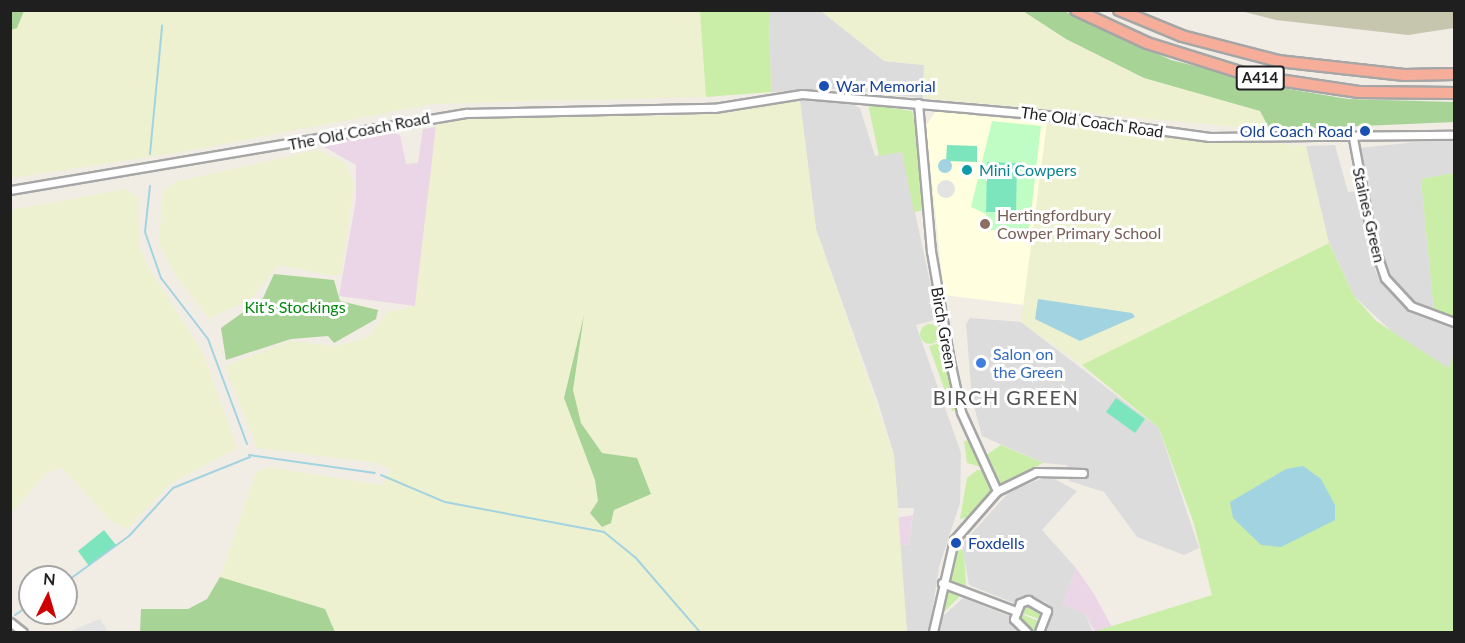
<!DOCTYPE html>
<html>
<head>
<meta charset="utf-8">
<style>
  body { margin:0 }
  #map { position:relative; width:1465px; height:643px; overflow:hidden; background:#f1ede5; font-family:Lato,sans-serif }
  div>[style] { position:absolute }
  [style*='--x'] { left:calc(var(--x)*1px); top:calc(var(--y)*1px); width:calc(var(--w)*1px); rotate:calc(var(--a)*1deg) }
  .residential>* { inset:0; background:#dddcdc }
  .industrial>* { inset:0; background:#ead6e6 }
  .education>* { inset:0; background:#ffffdf }
  .construction>* { inset:0; background:#c6c6af }
  .farmland>* { inset:0; background:#eef1cf }
  .grass>* { inset:0; background:#caeea7 }
  .round { border-radius:50% }
  .forest>* { inset:0; background:#a8d396 }
  .park>* { inset:0; background:#bffdc4 }
  .pitch>* { inset:0; background:#7de5bd }
  .parking>* { inset:0; background:#e3e3e3 }
  .water>* { inset:0; background:#a2d3e1 }
  .stream>* { height:2px; margin:-1px; padding:0 1px; transform-origin:1px; border-radius:1px; background:#a2d3e1 }
  .roads { filter:drop-shadow(2px 0 #a6a6a6) drop-shadow(-2px 0 #a6a6a6) drop-shadow(0 2px #a6a6a6) drop-shadow(0 -2px #a6a6a6) }
  .minor>* { height:7px; margin:-3.5px; padding:0 3.5px; transform-origin:3.5px; border-radius:3.5px; background:#fff }
  .trunk>* { height:10px; margin:-5px; padding:0 5px; transform-origin:5px; border-radius:5px; background:#f6ae9a }
  .dots>* { width:16px; height:16px; translate:-50% -50%; box-sizing:border-box; border:3px solid #fff; border-radius:50% }
  span { translate:-50% -50%; white-space:nowrap; text-align:center; line-height:1.15; -webkit-text-stroke:6px #fff; paint-order:stroke }
  .shield-label span { padding:2px 4px; background:#fff; border:2px solid; border-radius:4px; -webkit-text-stroke-width:0 }
  .shield-label { font-size:15px; color:#1f1f1f; font-weight:700 }
  .transit-label { font-size:16px; color:#164399 }
  .left { translate:0 -50%; text-align:left }
  .right { translate:-100% -50%; text-align:right }
  .street-label { font-size:16px; color:#1f1f1f }
  .culture-label { font-size:16px; color:#0d838f }
  .education-label { font-size:16px; color:#785e54 }
  .park-label { font-size:16px; color:#03870e }
  .shop-label { font-size:16px; color:#366cbe }
  .quarter-label { font-size:20px; color:#525252; letter-spacing:1.5px }
  .frame { position:absolute; inset:0; border:12px solid #1f1f1f; pointer-events:none }
  .north { position:absolute; left:18px; top:565px; width:60px; height:60px; box-sizing:border-box; background:#fff; border:2px solid #a5a5a5; border-radius:50%; rotate:5deg; font-size:16px; font-weight:700; line-height:24px; text-align:center; color:#1f1f1f }
  .north::after { content:''; display:block; margin:auto; width:21px; height:27px; background:#ce0000; clip-path:polygon(50% 0,100% 100%,50% 72%,0 100%) }
</style>
</head>
<body>
<div id="map">
  <div class="residential">
    <div style="clip-path:polygon(769px 11px,821px 11px,884px 61px,924px 65px,923px 98px,837px 89px,771px 92px)"></div>
    <div style="clip-path:polygon(841px 99px,860px 108px,875px 156px,902px 152px,938px 319px,916px 325px,961px 453px,960px 503px,939px 567px,929px 632px,907px 632px,899px 544px,909px 545px,914px 508px,898px 508px,894px 455px,878px 402px,816px 229px,800px 101px)"></div>
    <div style="clip-path:polygon(1454px 138px,1454px 173px,1421px 179px,1434px 312px,1403px 296px,1387px 274px,1359px 148px)"></div>
    <div style="clip-path:polygon(1335px 145px,1348px 192px,1356px 191px,1376px 273px,1400px 303px,1454px 327px,1454px 356px,1448px 369px,1408px 347px,1354px 296px,1321px 225px,1306px 146px)"></div>
    <div style="clip-path:polygon(970px 318px,1021px 322px,1159px 428px,1199px 548px,1184px 555px,1137px 537px,1104px 492px,1069px 481px,1067px 465px,1043px 463px,982px 436px,972px 399px,966px 324px)"></div>
    <div style="clip-path:polygon(1049px 476px,1077px 491px,1042px 530px,1076px 568px,1063px 604px,1085px 614px,1093px 632px,1046px 632px,1053px 612px,1046px 602px,1027px 596px,1014px 603px,969px 585px,962px 544px,1011px 490px)"></div>
    <div style="clip-path:polygon(963px 598px,1009px 616px,1016px 632px,936px 632px,943px 616px)"></div>
  </div>
  <div class="industrial">
    <div style="clip-path:polygon(436px 127px,415px 306px,339px 296px,356px 200px,356px 165px,321px 145px,381px 131px,400px 135px,406px 164px,418px 163px,423px 129px)"></div>
    <div style="clip-path:polygon(913px 515px,909px 545px,899px 544px,896px 518px)"></div>
    <div style="clip-path:polygon(1076px 568px,1094px 594px,1112px 627px,1095px 632px,1085px 614px,1063px 604px)"></div>
  </div>
  <div class="education">
    <div style="clip-path:polygon(936px 111px,1047px 123px,1024px 305px,944px 295px,926px 126px)"></div>
  </div>
  <div class="construction">
    <div style="clip-path:polygon(1241px 11px,1454px 11px,1454px 28px,1408px 35px,1276px 20px)"></div>
  </div>
  <div class="farmland">
    <div style="clip-path:polygon(24px 10px,700px 11px,706px 97px,433px 104px,181px 152px,11px 178px,10px 30px,17px 28px)"></div>
    <div style="clip-path:polygon(821px 11px,1023px 11px,1066px 39px,1144px 78px,1260px 111px,1270px 130px,923px 98px,924px 65px,884px 61px)"></div>
    <div style="clip-path:polygon(800px 101px,816px 229px,894px 455px,907px 632px,335px 632px,325px 609px,220px 578px,256px 472px,267px 467px,382px 485px,391px 470px,376px 463px,257px 448px,225px 366px,291px 341px,334px 346px,352px 342px,368px 337px,387px 312px,415px 306px,436px 127px,450px 117px,673px 116px)"></div>
    <div style="clip-path:polygon(1047px 123px,1306px 146px,1329px 243px,1082px 365px,1021px 322px)"></div>
    <div style="clip-path:polygon(317px 150px,344px 162px,354px 183px,341px 273px,334px 276px,278px 265px,250px 300px,209px 318px,176px 276px,159px 243px,163px 191px,175px 182px)"></div>
    <div style="clip-path:polygon(126px 189px,138px 198px,139px 246px,148px 267px,203px 353px,237px 448px,170px 484px,127px 529px,112px 522px,62px 468px,47px 473px,11px 513px,11px 210px)"></div>
  </div>
  <div class="grass">
    <div style="clip-path:polygon(700px 11px,769px 11px,771px 92px,706px 97px)"></div>
    <div style="clip-path:polygon(868px 104px,912px 111px,924px 158px,925px 210px,914px 212px,902px 152px,879px 156px)"></div>
    <div style="clip-path:polygon(1454px 173px,1454px 318px,1434px 312px,1421px 179px)"></div>
    <div style="clip-path:polygon(1329px 243px,1354px 296px,1376px 321px,1448px 368px,1454px 356px,1454px 632px,1093px 632px,1212px 595px,1194px 524px,1159px 428px,1082px 365px)"></div>
    <div class="round" style="left:920px;top:324px;width:20px;height:20px"></div>
    <div style="clip-path:polygon(943px 342px,958px 409px,952px 411px,929px 346px)"></div>
    <div style="clip-path:polygon(971px 440px,983px 465px,981px 467px,967px 463px,964px 441px)"></div>
    <div style="clip-path:polygon(1001px 445px,1043px 463px,1001px 486px,985px 456px)"></div>
    <div style="clip-path:polygon(977px 470px,985px 470px,993px 491px,969px 517px,960px 519px,967px 478px)"></div>
    <div style="clip-path:polygon(957px 543px,964px 552px,966px 587px,947px 578px)"></div>
    <div style="clip-path:polygon(949px 588px,964px 592px,942px 614px,944px 594px)"></div>
    <div style="clip-path:polygon(1028px 603px,1043px 609px,1044px 621px,1020px 612px)"></div>
    <div style="clip-path:polygon(1019px 613px,1043px 623px,1034px 632px,1020px 627px)"></div>
  </div>
  <div class="forest">
    <div style="clip-path:polygon(11px 10px,24px 11px,17px 28px,11px 30px)"></div>
    <div style="clip-path:polygon(1023px 11px,1064px 11px,1171px 60px,1288px 89px,1348px 99px,1454px 102px,1454px 122px,1270px 130px,1260px 111px,1144px 78px,1066px 39px)"></div>
    <div style="clip-path:polygon(274px 274px,334px 280px,340px 301px,378px 310px,376px 319px,334px 343px,328px 336px,291px 339px,226px 360px,221px 328px,263px 298px)"></div>
    <div style="clip-path:polygon(584px 315px,573px 390px,581px 423px,602px 453px,637px 458px,651px 494px,614px 510px,611px 523px,602px 527px,590px 513px,598px 501px,595px 480px,564px 398px)"></div>
    <div style="clip-path:polygon(220px 577px,325px 609px,335px 632px,140px 632px,141px 609px,188px 609px,207px 599px)"></div>
  </div>
  <div class="park">
    <div style="clip-path:polygon(992px 121px,1041px 126px,1029px 230px,986px 230px,986px 214px,971px 207px)"></div>
  </div>
  <div class="pitch">
    <div style="clip-path:polygon(947px 145px,977px 146px,977px 162px,946px 161px)"></div>
    <div style="clip-path:polygon(987px 162px,1017px 163px,1016px 212px,986px 212px)"></div>
    <div style="clip-path:polygon(1116px 398px,1145px 419px,1135px 433px,1106px 412px)"></div>
    <div style="clip-path:polygon(104px 530px,116px 545px,89px 566px,78px 551px)"></div>
  </div>
  <div class="parking">
    <div class="round" style="left:937px;top:180px;width:18px;height:18px"></div>
    <div style="clip-path:polygon(100px 619px,108px 632px,69px 632px,75px 629px)"></div>
  </div>
  <div class="water">
    <div class="round" style="left:938px;top:159px;width:14px;height:14px"></div>
    <div style="clip-path:polygon(1038px 299px,1132px 313px,1135px 317px,1080px 341px,1035px 319px)"></div>
    <div style="clip-path:polygon(1303px 466px,1321px 479px,1335px 505px,1335px 520px,1281px 547px,1261px 545px,1233px 518px,1230px 502px,1286px 469px)"></div>
  </div>
  <div class="stream">
    <div style="--x:150;--y:154;--w:129;--a:-84.6"></div>
    <div style="--x:150;--y:186;--w:46;--a:96.2"></div>
    <div style="--x:145;--y:232;--w:49;--a:70.8"></div>
    <div style="--x:161;--y:278;--w:77;--a:52.4"></div>
    <div style="--x:208;--y:339;--w:112;--a:69.6"></div>
    <div style="--x:249;--y:455;--w:127;--a:8.1"></div>
    <div style="--x:381;--y:475;--w:69;--a:22.9"></div>
    <div style="--x:445;--y:502;--w:162;--a:10.7"></div>
    <div style="--x:604;--y:532;--w:40;--a:39"></div>
    <div style="--x:635;--y:557;--w:99;--a:49.1"></div>
    <div style="--x:66;--y:582;--w:78;--a:-36.1"></div>
    <div style="--x:129;--y:536;--w:65;--a:-47.5"></div>
    <div style="--x:173;--y:488;--w:83;--a:-21.9"></div>
    <div style="--x:15;--y:615;--w:18;--a:-34"></div>
  </div>
  <div class="roads">
    <div class="minor">
      <div style="--x:918;--y:103;--w:149;--a:85"></div>
      <div style="--x:931;--y:251;--w:112;--a:80.2"></div>
      <div style="--x:950;--y:361;--w:52;--a:77.8"></div>
      <div style="--x:961;--y:412;--w:87;--a:65.5"></div>
      <div style="--x:997;--y:491;--w:65;--a:131.3"></div>
      <div style="--x:954;--y:540;--w:94;--a:102.9"></div>
      <div style="--x:1353;--y:138;--w:104;--a:79.4"></div>
      <div style="--x:1372;--y:240;--w:40;--a:71.1"></div>
      <div style="--x:1385;--y:278;--w:38;--a:47"></div>
      <div style="--x:1411;--y:306;--w:46;--a:20.4"></div>
      <div style="--x:10;--y:190;--w:463;--a:-9.6"></div>
      <div style="--x:467;--y:113;--w:247;--a:-1.2"></div>
      <div style="--x:714;--y:108;--w:89;--a:-9"></div>
      <div style="--x:802;--y:94;--w:248;--a:4.9"></div>
      <div style="--x:1049;--y:115;--w:162;--a:7.8"></div>
      <div style="--x:1209;--y:137;--w:245;--a:-0.5"></div>
      <div style="--x:997;--y:491;--w:43;--a:-26"></div>
      <div style="--x:1036;--y:472;--w:47;--a:1.2"></div>
      <div style="--x:942;--y:583;--w:79;--a:20.7"></div>
      <div style="--x:10;--y:622;--w:16;--a:38"></div>
      <div style="--x:1027;--y:632;--w:18;--a:-135"></div>
      <div style="--x:1014;--y:619;--w:17;--a:-69"></div>
      <div style="--x:1020;--y:603;--w:9;--a:-21"></div>
      <div style="--x:1028;--y:600;--w:22;--a:30"></div>
      <div style="--x:1047;--y:611;--w:22;--a:111"></div>
    </div>
    <div class="trunk">
      <div style="--x:1076;--y:10;--w:78;--a:24.9"></div>
      <div style="--x:1147;--y:43;--w:110;--a:17.4"></div>
      <div style="--x:1252;--y:76;--w:108;--a:8.5"></div>
      <div style="--x:1359;--y:92;--w:95;--a:0.6"></div>
      <div style="--x:1119;--y:10;--w:68;--a:22.4"></div>
      <div style="--x:1182;--y:36;--w:99;--a:14.6"></div>
      <div style="--x:1278;--y:61;--w:127;--a:6.3"></div>
      <div style="--x:1404;--y:75;--w:50;--a:-1.1"></div>
    </div>
  </div>
  <div class="dots">
    <div style="left:824px;top:86px;background:#1a4fb4"></div>
    <div style="left:1365px;top:131px;background:#1a4fb4"></div>
    <div style="left:967px;top:170px;background:#0f9aa8"></div>
    <div style="left:985px;top:224px;background:#8d6e63"></div>
    <div style="left:981px;top:363px;background:#3f7fe0"></div>
    <div style="left:956px;top:543px;background:#1a4fb4"></div>
  </div>
  <div class="shield-label">
    <span style="left:1260px;top:78px">A414</span>
  </div>
  <div class="transit-label">
    <span class="left" style="left:836px;top:86px">War Memorial</span>
    <span class="right" style="left:1353px;top:131px">Old Coach Road</span>
    <span class="left" style="left:968px;top:543px">Foxdells</span>
  </div>
  <div class="street-label">
    <span style="left:1092px;top:122px;rotate:8deg">The Old Coach Road</span>
    <span style="left:359px;top:131px;rotate:-11deg">The Old Coach Road</span>
    <span style="left:1369px;top:215px;rotate:77deg">Staines Green</span>
    <span style="left:944px;top:328px;rotate:80deg">Birch Green</span>
  </div>
  <div class="culture-label">
    <span class="left" style="left:979px;top:170px">Mini Cowpers</span>
  </div>
  <div class="education-label">
    <span class="left" style="left:997px;top:224px">Hertingfordbury<br>Cowper Primary School</span>
  </div>
  <div class="park-label">
    <span style="left:295px;top:307px">Kit's Stockings</span>
  </div>
  <div class="shop-label">
    <span class="left" style="left:993px;top:363px">Salon on<br>the Green</span>
  </div>
  <div class="quarter-label">
    <span style="left:1006px;top:397px">BIRCH GREEN</span>
  </div>
  <div class="frame"></div>
  <div class="north">N</div>
</div>
</body>
</html>
